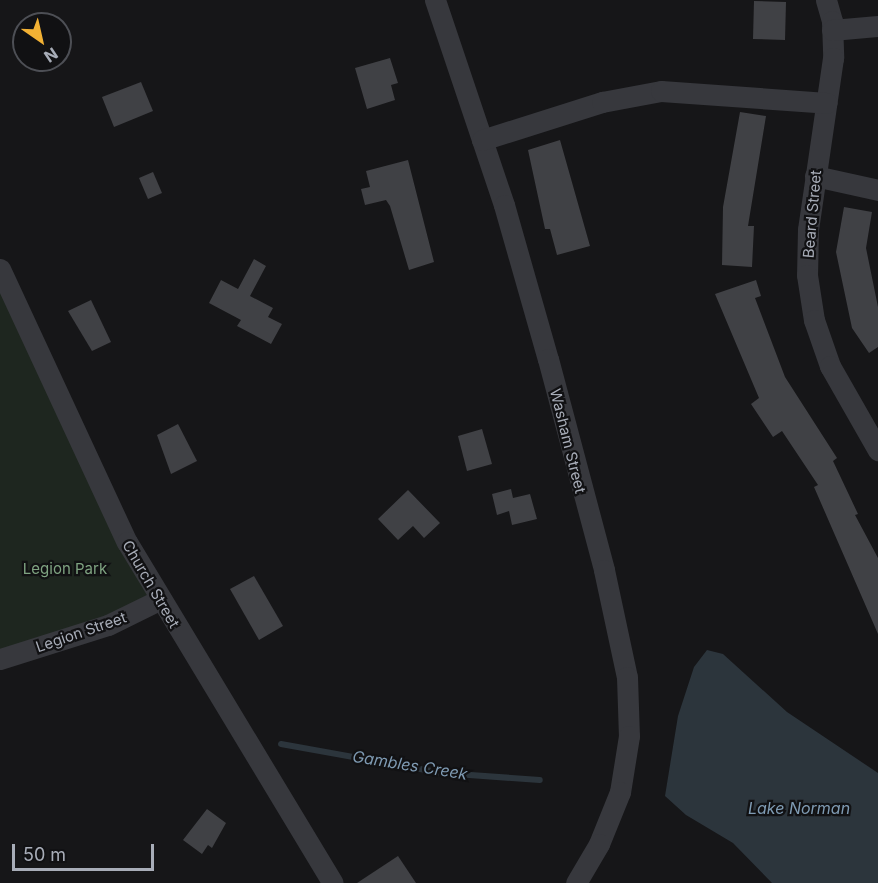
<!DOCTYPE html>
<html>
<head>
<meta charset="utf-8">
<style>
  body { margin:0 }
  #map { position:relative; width:878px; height:883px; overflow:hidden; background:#161618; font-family:Inter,sans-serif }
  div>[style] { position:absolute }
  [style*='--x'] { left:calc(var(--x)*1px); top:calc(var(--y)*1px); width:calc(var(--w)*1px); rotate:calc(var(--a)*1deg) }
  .green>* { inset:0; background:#1e261f }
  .water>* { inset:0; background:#2c353c }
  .stream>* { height:6px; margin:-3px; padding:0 3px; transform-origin:3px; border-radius:3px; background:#2c353c }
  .building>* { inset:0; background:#404145 }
  .minor>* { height:21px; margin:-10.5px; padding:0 10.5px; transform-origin:10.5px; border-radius:10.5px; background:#37383d }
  span { translate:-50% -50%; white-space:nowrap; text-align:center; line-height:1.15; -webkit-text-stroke:4.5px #111113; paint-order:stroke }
  .street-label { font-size:15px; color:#a8adb8 }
  .park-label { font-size:15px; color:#7fa381 }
  .water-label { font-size:16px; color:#7f9bb3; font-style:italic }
  .north { position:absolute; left:12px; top:12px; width:60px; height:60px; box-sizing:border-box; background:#111113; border:2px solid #4d4f55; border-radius:50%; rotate:146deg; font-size:16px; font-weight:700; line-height:24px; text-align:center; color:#a8adb8 }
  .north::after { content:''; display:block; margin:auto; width:21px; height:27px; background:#f2b134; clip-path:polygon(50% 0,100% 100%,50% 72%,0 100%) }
  .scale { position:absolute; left:12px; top:844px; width:142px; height:27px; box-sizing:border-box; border:3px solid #a8adb8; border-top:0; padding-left:8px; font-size:18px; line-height:21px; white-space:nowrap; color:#a8adb8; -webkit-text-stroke:4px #111113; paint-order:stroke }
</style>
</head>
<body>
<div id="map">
  <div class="green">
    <div style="clip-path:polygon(0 275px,158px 600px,0 658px)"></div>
  </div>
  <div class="water">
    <div style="clip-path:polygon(707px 650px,723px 654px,787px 712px,878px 773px,878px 883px,772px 883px,733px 843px,686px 815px,665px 796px,678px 716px,694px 667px)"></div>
  </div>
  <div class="stream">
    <div style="--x:281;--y:744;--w:164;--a:10.2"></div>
    <div style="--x:442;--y:773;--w:98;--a:4.1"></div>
  </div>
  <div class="building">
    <div style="clip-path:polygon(754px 1px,786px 2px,785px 40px,753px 39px)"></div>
    <div style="clip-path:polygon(390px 58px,398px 83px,391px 85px,395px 100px,367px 109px,355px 68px)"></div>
    <div style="clip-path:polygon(141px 82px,153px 111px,114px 127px,102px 97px)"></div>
    <div style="clip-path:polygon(740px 112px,766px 116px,748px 226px,754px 226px,752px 267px,722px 265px,723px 207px)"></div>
    <div style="clip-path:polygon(560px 140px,590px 246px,557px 255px,550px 229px,545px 229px,528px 150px)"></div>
    <div style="clip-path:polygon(408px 160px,434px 262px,409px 270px,390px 206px,386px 200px,365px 205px,361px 189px,370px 187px,366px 171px)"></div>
    <div style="clip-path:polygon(153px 172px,162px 193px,148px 199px,139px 178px)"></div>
    <div style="clip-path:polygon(844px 207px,872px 212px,866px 248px,878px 307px,878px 347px,869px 353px,852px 328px,836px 252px)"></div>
    <div style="clip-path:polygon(254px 259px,266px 266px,250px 296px,273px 308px,268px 317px,282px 324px,271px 344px,237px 326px,241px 320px,209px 303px,221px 280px,238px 289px)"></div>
    <div style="clip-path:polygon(756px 280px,761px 296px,755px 298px,785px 377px,837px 458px,833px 461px,858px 514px,855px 515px,878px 558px,878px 634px,814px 487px,818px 485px,782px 431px,773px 437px,751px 404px,759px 398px,715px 294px)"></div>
    <div style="clip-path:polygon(91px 300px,111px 342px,92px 351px,68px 311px)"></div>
    <div style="clip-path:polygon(178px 424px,197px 461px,171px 474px,157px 435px)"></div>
    <div style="clip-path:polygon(482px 429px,492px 464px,467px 471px,458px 436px)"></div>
    <div style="clip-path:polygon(511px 489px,513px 498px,530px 494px,537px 519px,512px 525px,509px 511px,497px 515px,492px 494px)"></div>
    <div style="clip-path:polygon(408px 490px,440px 523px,424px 538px,413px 526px,398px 540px,378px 519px)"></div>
    <div style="clip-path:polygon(254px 576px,283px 626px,259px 640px,230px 589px)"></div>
    <div style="clip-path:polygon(207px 809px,226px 823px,212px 848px,208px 845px,202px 854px,183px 840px)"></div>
    <div style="clip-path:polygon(398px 856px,416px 883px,357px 883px)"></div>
  </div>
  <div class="minor">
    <div style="--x:435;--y:0;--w:216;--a:71.4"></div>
    <div style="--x:504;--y:205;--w:160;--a:74.1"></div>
    <div style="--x:548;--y:359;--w:218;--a:75.1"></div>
    <div style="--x:604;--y:570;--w:109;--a:77.9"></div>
    <div style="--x:627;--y:677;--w:59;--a:88.1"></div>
    <div style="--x:629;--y:736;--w:57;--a:99.1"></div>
    <div style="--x:620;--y:792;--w:56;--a:112"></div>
    <div style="--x:599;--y:844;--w:45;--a:120.5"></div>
    <div style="--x:826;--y:0;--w:22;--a:74"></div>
    <div style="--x:832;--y:21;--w:37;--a:88"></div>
    <div style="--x:833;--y:58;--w:173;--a:98.3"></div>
    <div style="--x:808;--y:229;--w:46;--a:91.2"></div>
    <div style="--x:807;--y:275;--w:46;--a:81.2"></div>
    <div style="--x:814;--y:320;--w:49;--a:70.8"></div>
    <div style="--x:830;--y:366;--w:97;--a:60.3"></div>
    <div style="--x:832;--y:30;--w:46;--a:-5"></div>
    <div style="--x:482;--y:140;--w:126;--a:-17.6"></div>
    <div style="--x:602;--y:102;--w:60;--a:-10.6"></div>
    <div style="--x:661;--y:91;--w:166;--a:4.1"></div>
    <div style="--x:815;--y:176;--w:65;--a:12.5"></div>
    <div style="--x:0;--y:269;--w:301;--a:65.1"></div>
    <div style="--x:127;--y:542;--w:398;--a:58.9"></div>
    <div style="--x:0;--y:659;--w:113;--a:-17.5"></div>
    <div style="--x:108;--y:625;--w:57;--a:-26.1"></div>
  </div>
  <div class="street-label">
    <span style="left:812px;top:214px;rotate:-85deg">Beard Street</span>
    <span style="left:568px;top:441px;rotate:76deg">Washam Street</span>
    <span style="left:151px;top:584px;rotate:60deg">Church Street</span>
    <span style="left:81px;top:632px;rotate:-19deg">Legion Street</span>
  </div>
  <div class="park-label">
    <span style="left:65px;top:569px">Legion Park</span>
  </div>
  <div class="water-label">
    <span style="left:410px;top:765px;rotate:9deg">Gambles Creek</span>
    <span style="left:799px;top:808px">Lake Norman</span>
  </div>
  <div class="north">N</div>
  <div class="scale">50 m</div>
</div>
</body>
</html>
